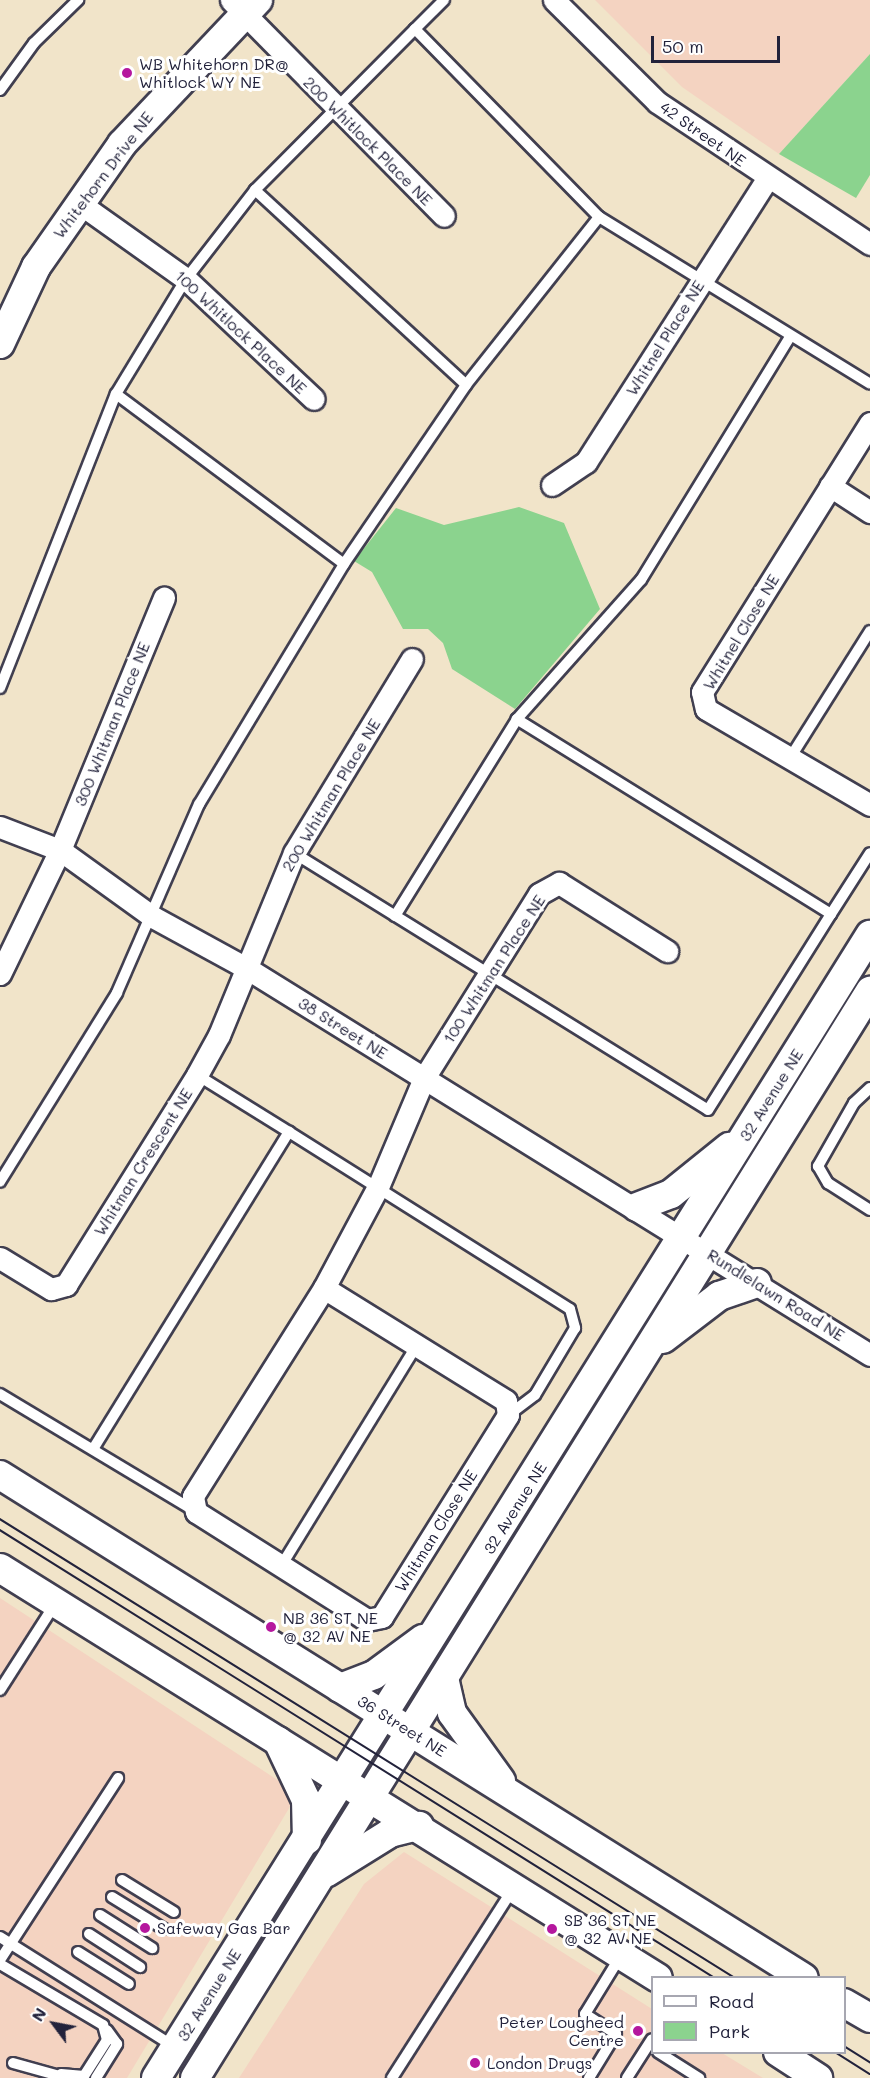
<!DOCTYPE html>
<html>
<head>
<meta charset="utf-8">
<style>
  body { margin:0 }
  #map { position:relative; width:870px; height:2078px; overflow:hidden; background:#f1e4c9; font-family:Mali,sans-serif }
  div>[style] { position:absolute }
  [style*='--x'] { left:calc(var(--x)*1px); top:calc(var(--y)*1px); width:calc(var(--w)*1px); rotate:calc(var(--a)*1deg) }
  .built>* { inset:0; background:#f4d3c1 }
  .green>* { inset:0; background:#8bd38e }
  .roads { filter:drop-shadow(2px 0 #413f50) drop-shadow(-2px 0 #413f50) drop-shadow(0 2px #413f50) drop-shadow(0 -2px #413f50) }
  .lane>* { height:10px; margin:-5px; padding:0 5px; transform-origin:5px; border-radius:5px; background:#fff }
  .street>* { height:21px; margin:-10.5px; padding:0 10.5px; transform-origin:10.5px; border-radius:10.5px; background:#fff }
  .secondary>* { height:28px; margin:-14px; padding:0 14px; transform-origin:14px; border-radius:14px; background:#fff }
  .tram>* { height:1.5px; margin:-0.75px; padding:0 0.75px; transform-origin:0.75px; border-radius:0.75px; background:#22223b }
  .dots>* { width:16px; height:16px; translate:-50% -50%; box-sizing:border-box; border:3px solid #fff; border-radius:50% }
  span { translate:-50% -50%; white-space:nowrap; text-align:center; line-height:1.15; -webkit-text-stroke:6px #fff; paint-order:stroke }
  .poi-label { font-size:16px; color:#22223b }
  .left { translate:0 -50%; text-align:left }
  .right { translate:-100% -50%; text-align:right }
  .street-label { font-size:16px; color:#22223b }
  .legend { position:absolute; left:651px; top:1976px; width:195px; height:78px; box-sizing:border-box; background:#fff; border:2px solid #a7a7b1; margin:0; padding:8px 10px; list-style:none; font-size:18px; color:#22223b }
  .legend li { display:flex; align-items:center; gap:12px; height:30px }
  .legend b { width:30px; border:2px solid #a7a7b1 }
  .north { position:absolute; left:24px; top:1994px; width:60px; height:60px; -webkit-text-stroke:4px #fff; paint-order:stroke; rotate:302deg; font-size:16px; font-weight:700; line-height:24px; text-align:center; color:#22223b }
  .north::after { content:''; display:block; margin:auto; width:21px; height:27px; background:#22223b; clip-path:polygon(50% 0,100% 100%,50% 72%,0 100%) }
  .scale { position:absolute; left:651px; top:36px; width:129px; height:27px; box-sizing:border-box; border:3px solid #22223b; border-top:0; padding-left:8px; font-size:18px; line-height:21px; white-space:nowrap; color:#22223b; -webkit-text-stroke:4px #fff; paint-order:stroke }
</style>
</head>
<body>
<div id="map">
  <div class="built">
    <div style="clip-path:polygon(595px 0,870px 0,870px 54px,779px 154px,682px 87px)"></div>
    <div style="clip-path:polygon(0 1598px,279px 1781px,294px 1800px,127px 2078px,0 2078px)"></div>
    <div style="clip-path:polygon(404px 1852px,652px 2009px,652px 2052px,722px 2053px,763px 2078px,239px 2078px,364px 1884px)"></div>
  </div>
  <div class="green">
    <div style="clip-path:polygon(870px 54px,870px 175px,856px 198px,779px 154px)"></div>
    <div style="clip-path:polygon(519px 507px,564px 523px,600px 609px,515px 709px,452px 669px,443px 643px,428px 629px,403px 629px,372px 572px,354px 561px,396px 508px,444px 525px)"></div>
  </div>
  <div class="roads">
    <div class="lane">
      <div style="--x:415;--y:29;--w:41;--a:-45"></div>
      <div style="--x:0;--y:90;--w:58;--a:-54.1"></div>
      <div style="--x:34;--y:43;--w:62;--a:-44.3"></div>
      <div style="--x:255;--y:190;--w:287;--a:42.7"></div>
      <div style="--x:599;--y:217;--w:318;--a:31.6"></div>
      <div style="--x:116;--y:394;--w:284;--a:36.7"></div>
      <div style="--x:0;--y:688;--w:316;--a:-68.5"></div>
      <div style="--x:116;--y:394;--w:135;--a:-58.7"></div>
      <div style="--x:186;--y:279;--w:113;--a:-52.2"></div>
      <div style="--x:255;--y:190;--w:227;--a:-45.2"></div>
      <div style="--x:415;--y:29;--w:263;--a:45.6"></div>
      <div style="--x:599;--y:217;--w:214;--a:128.4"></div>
      <div style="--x:466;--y:385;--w:217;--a:124.3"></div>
      <div style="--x:344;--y:564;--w:280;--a:121.1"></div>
      <div style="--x:199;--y:804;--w:206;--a:113.5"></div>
      <div style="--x:117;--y:993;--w:222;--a:121.8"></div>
      <div style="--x:790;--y:758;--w:150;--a:-57.8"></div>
      <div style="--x:294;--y:853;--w:487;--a:31.8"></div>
      <div style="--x:708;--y:1110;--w:231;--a:-57.9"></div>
      <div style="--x:831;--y:914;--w:370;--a:-148.2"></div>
      <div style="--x:831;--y:914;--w:72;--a:-57.4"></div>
      <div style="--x:395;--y:916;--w:232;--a:-58.2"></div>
      <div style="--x:517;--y:719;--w:186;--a:-48.3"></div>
      <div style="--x:641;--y:580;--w:285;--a:-58.5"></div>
      <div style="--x:197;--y:1075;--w:108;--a:31.8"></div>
      <div style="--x:870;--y:1088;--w:22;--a:137"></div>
      <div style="--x:854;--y:1103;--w:73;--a:119.7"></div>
      <div style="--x:818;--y:1166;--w:20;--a:60"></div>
      <div style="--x:828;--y:1183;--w:50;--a:32.7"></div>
      <div style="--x:0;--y:1394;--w:229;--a:31"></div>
      <div style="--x:93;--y:1449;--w:373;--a:-58.3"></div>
      <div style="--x:289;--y:1132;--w:332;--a:32.2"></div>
      <div style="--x:570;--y:1309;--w:20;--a:75"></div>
      <div style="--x:575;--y:1328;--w:78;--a:120.8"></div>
      <div style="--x:535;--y:1395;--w:34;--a:143"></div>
      <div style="--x:281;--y:1566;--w:259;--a:-58.4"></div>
      <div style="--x:0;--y:1690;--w:102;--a:-57.4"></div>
      <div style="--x:122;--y:1880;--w:61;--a:31.6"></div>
      <div style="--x:112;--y:1897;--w:61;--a:31.6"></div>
      <div style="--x:100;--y:1915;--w:62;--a:32.4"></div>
      <div style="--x:89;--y:1934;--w:61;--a:32.9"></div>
      <div style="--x:0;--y:1937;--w:207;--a:32.2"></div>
      <div style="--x:78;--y:1952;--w:60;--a:32.1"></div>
      <div style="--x:0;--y:1960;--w:217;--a:-57"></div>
      <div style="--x:0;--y:1964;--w:120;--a:30.6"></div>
      <div style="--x:103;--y:2025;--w:16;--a:75"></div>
      <div style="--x:107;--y:2040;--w:43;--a:122.6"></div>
      <div style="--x:84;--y:2076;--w:23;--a:-175"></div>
      <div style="--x:658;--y:2052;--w:49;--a:32.4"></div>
      <div style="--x:13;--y:2063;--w:56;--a:15.5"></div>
      <div style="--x:96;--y:2078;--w:40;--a:-58"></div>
      <div style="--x:117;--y:2044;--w:17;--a:-126"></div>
      <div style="--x:392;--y:2078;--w:224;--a:-57.4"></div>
      <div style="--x:589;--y:2078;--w:52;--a:-58.5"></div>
      <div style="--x:616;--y:2034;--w:37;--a:-147"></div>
      <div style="--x:585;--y:2014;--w:67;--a:-58.4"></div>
      <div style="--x:627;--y:2078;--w:46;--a:-57.3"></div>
    </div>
    <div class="street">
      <div style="--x:231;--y:0;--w:303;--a:45.4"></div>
      <div style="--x:554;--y:0;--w:145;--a:44.7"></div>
      <div style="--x:657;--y:102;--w:256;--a:33.7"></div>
      <div style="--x:79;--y:203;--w:131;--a:35.4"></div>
      <div style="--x:186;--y:279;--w:175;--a:43.2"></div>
      <div style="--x:870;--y:423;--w:317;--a:122"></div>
      <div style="--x:702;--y:692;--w:17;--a:77"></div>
      <div style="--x:706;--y:709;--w:190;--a:30.3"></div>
      <div style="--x:552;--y:485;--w:41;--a:-34.1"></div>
      <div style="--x:586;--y:462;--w:336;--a:-57.4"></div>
      <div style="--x:830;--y:486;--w:48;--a:33"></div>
      <div style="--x:0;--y:827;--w:64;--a:21"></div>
      <div style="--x:60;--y:850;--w:115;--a:35.8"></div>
      <div style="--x:153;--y:917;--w:108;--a:28.7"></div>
      <div style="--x:248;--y:969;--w:732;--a:31.82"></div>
      <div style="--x:0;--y:974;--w:138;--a:-64.2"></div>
      <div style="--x:60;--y:850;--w:273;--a:-67.6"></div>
      <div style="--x:0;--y:1258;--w:60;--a:31.3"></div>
      <div style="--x:51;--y:1289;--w:16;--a:-15"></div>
      <div style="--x:66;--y:1285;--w:248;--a:-58"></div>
      <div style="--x:197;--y:1075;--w:46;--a:-61.2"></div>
      <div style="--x:219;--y:1035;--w:197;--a:-67.6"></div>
      <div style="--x:294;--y:853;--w:227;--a:-58.7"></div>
      <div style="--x:324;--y:1288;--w:214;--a:31.8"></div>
      <div style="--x:506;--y:1401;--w:14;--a:82"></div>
      <div style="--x:508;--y:1415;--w:238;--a:122"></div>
      <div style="--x:382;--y:1617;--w:15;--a:169"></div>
      <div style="--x:367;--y:1620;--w:202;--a:-147.7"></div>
      <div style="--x:196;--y:1512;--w:16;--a:-101"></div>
      <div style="--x:193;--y:1496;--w:246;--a:-57.8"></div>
      <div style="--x:324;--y:1288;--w:115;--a:-61.9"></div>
      <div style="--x:378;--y:1187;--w:118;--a:-67.1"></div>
      <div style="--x:424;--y:1078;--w:217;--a:-58"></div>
      <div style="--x:539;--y:894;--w:23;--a:-29"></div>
      <div style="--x:559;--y:883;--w:128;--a:32.2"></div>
    </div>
    <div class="secondary">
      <div style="--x:0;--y:344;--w:85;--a:-64.9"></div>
      <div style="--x:36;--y:267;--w:150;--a:-55"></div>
      <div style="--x:122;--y:144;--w:198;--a:-46.6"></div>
      <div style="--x:637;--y:1207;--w:36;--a:-21"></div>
      <div style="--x:671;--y:1194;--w:75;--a:-39"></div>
      <div style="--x:663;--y:1339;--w:71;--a:-37.5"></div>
      <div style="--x:719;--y:1296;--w:40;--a:-18.9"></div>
      <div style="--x:0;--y:1475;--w:948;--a:32.03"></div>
      <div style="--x:0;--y:1568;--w:775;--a:31.93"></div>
      <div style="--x:444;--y:1678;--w:36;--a:77"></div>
      <div style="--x:452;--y:1713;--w:84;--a:54.2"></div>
      <div style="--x:340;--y:1688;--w:36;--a:-21"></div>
      <div style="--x:374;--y:1675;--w:61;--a:-36.3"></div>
      <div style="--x:278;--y:1741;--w:65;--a:64.6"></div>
      <div style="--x:306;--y:1800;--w:40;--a:88.6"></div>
      <div style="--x:326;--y:1873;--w:75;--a:-32"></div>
      <div style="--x:390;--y:1833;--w:30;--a:-14"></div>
      <div style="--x:844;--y:2003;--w:30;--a:30"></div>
      <div style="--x:778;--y:2052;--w:48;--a:33"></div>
      <div style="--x:156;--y:2078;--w:1348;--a:-58.01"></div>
      <div style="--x:195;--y:2078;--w:1280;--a:-58.16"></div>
    </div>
  </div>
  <div class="tram">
    <div style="--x:0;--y:1519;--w:867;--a:31.98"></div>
    <div style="--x:0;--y:1530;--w:844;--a:32.07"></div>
    <div style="--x:844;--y:2046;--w:31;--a:32"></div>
    <div style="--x:835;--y:2052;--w:41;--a:32.2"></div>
  </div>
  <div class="dots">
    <div style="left:127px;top:73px;background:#b5179e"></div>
    <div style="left:271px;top:1627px;background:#b5179e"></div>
    <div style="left:145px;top:1928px;background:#b5179e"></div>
    <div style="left:552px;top:1929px;background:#b5179e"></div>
    <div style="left:638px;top:2031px;background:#b5179e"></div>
    <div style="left:475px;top:2063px;background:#b5179e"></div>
  </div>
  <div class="poi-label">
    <span class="left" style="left:139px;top:73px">WB Whitehorn DR@<br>Whitlock WY NE</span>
    <span class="left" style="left:283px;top:1627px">NB 36 ST NE<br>@ 32 AV NE</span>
    <span class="left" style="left:564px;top:1929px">SB 36 ST NE<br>@ 32 AV NE</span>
    <span class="left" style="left:157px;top:1928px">Safeway Gas Bar</span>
    <span class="right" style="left:624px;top:2031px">Peter Lougheed<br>Centre</span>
    <span class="left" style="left:487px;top:2063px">London Drugs</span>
  </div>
  <div class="street-label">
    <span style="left:703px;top:134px;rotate:35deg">42 Street NE</span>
    <span style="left:368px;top:141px;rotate:45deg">200 Whitlock Place NE</span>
    <span style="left:103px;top:175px;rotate:-53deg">Whitehorn Drive NE</span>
    <span style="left:241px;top:332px;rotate:43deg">100 Whitlock Place NE</span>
    <span style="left:665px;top:338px;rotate:-58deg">Whitnel Place NE</span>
    <span style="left:741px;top:632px;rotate:-59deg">Whitnel Close NE</span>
    <span style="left:112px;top:724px;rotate:-68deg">300 Whitman Place NE</span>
    <span style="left:331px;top:795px;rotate:-59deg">200 Whitman Place NE</span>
    <span style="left:494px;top:969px;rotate:-57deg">100 Whitman Place NE</span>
    <span style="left:343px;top:1028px;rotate:32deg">38 Street NE</span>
    <span style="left:771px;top:1095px;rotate:-58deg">32 Avenue NE</span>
    <span style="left:143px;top:1162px;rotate:-58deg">Whitman Crescent NE</span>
    <span style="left:776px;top:1295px;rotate:32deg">Rundlelawn Road NE</span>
    <span style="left:515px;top:1508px;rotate:-58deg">32 Avenue NE</span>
    <span style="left:436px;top:1531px;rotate:-58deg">Whitman Close NE</span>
    <span style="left:402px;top:1726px;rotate:32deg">36 Street NE</span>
    <span style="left:209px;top:1995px;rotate:-58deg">32 Avenue NE</span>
  </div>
  <ul class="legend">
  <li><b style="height:8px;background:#fff"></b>Road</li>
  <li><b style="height:16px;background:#8bd38e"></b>Park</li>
  </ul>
  <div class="north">N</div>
  <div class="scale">50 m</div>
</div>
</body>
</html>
